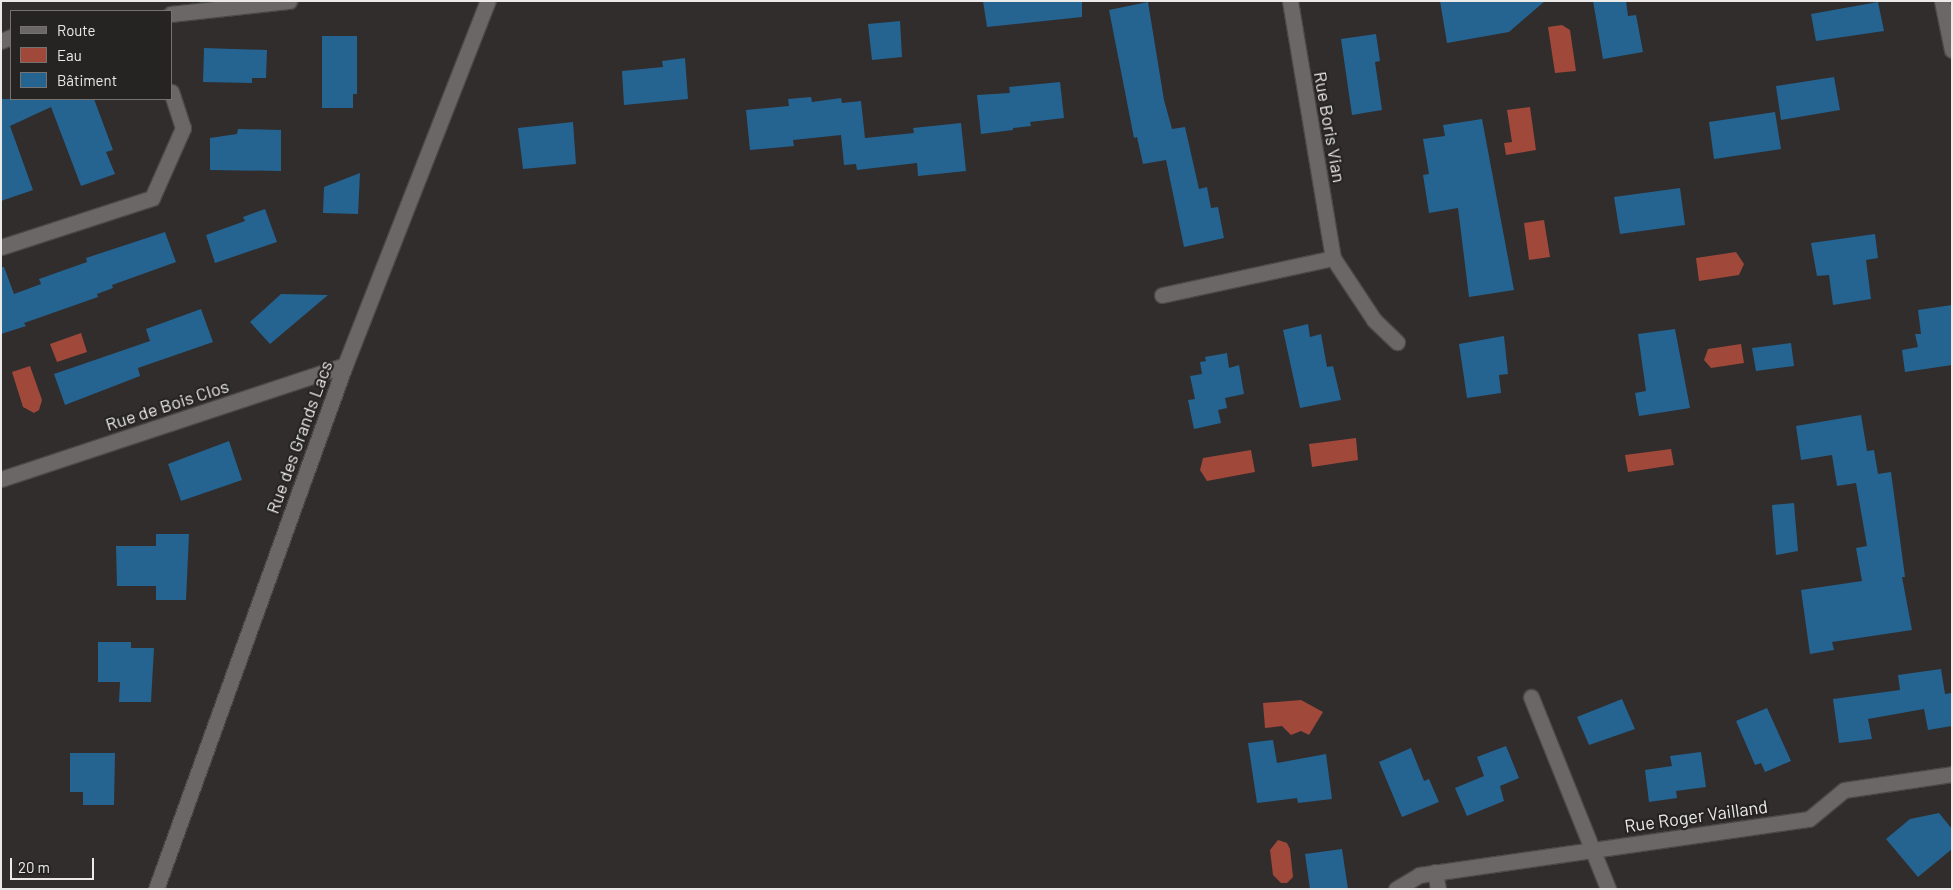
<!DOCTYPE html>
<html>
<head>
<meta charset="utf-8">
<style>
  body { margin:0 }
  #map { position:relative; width:1953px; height:890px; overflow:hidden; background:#302d2c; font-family:Barlow,sans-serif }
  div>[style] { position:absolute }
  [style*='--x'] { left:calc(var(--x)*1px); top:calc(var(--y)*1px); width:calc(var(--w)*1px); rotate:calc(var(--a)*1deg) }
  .water>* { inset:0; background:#a0483a }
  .building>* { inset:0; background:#256391 }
  .roads { filter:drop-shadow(1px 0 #4b4848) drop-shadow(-1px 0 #4b4848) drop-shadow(0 1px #4b4848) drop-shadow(0 -1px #4b4848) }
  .street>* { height:15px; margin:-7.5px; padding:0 7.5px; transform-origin:7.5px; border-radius:7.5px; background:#6a6766 }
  span { translate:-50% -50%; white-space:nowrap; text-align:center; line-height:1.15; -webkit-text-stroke:4.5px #262323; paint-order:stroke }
  .street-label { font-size:18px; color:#eceae9 }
  .frame { position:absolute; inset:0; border:2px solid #eceae9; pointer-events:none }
  .legend { position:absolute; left:10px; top:10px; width:162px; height:90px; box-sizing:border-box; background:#262323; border:1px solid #757372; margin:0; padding:6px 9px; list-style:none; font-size:15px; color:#eceae9 }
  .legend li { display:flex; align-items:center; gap:10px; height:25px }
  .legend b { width:25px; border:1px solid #757372 }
  .scale { position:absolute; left:10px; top:858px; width:84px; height:22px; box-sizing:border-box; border:2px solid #eceae9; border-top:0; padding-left:6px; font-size:15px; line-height:18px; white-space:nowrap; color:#eceae9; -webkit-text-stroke:4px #262323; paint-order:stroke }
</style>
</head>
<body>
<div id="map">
  <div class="water">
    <div style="clip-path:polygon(1562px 25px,1570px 30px,1576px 71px,1555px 73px,1548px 27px)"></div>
    <div style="clip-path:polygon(1530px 107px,1536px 150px,1506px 155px,1504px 143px,1512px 142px,1507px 110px)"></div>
    <div style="clip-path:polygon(1544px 220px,1550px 257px,1529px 260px,1524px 223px)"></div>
    <div style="clip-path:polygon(1736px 252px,1744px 264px,1739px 275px,1699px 281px,1696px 258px)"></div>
    <div style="clip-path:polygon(81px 333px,87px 352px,57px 362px,50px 344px)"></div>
    <div style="clip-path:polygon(1741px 344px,1744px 363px,1711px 368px,1704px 360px,1708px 349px)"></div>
    <div style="clip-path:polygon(30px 366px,42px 400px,39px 410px,34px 413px,23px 407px,12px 372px)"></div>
    <div style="clip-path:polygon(1356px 438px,1358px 460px,1312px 467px,1309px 444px)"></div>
    <div style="clip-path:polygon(1671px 449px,1674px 465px,1628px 472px,1625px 455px)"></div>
    <div style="clip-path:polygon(1251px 450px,1255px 472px,1207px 481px,1200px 470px,1203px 458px)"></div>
    <div style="clip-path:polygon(1301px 700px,1323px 712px,1309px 735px,1301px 731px,1291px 735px,1282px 726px,1265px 728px,1263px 703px)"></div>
    <div style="clip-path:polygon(1278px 840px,1287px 843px,1290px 849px,1293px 877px,1287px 883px,1281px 883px,1273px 875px,1270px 850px)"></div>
  </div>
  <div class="building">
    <div style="clip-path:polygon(983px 1px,1082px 1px,1082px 17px,987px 27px)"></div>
    <div style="clip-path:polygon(1440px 1px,1545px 1px,1509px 32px,1447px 43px)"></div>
    <div style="clip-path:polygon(1593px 1px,1626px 1px,1628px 16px,1636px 15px,1643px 52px,1603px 59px)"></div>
    <div style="clip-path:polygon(1148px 2px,1164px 100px,1172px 129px,1185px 127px,1199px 189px,1207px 187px,1211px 208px,1218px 207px,1224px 238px,1184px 247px,1166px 160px,1143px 164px,1137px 137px,1134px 138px,1109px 10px)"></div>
    <div style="clip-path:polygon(1878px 2px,1884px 31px,1816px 41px,1811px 14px)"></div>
    <div style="clip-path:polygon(900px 21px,902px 57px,872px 60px,868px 24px)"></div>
    <div style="clip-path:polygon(1376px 34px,1380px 61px,1375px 62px,1382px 110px,1352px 115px,1341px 39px)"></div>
    <div style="clip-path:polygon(322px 36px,357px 36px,357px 94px,353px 94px,353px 108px,322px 108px)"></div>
    <div style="clip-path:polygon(204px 48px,267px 50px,266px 78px,252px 78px,252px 83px,203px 82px)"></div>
    <div style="clip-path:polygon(685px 58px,688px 99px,624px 105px,622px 71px,663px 67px,662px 61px)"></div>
    <div style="clip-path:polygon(1834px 77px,1840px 110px,1781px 120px,1776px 86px)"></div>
    <div style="clip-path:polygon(1060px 82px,1064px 118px,1030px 122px,1031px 126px,1013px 128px,1013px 130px,981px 134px,977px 95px,1010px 93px,1009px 87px)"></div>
    <div style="clip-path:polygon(811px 97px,812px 102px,841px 98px,842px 103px,861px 101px,865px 138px,914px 133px,913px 128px,961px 123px,966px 171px,918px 176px,917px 163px,857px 170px,856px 164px,844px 165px,841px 135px,793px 140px,794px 146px,750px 150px,746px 110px,789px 106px,788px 99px)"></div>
    <div style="clip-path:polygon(1px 99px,94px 99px,113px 150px,106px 152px,115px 174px,81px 186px,51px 107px,10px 126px,33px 190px,1px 201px)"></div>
    <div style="clip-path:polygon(1775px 112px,1781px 149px,1714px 159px,1709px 122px)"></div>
    <div style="clip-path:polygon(1482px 119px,1514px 290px,1469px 297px,1458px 208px,1429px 213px,1423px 175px,1429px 174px,1423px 139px,1445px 136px,1443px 125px)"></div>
    <div style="clip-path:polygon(573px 122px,576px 164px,523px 169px,518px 128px)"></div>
    <div style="clip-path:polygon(238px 129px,281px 130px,281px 171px,210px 170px,210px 138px,237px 134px)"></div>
    <div style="clip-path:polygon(360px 173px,358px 214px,323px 213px,324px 187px)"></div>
    <div style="clip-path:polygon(1680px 188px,1685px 225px,1620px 234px,1614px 197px)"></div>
    <div style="clip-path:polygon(265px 209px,277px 242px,215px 263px,206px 235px,245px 221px,243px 217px)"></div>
    <div style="clip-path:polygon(165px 232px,176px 262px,112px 285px,113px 288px,97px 294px,98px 297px,24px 323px,26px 326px,1px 334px,1px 267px,4px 267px,14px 294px,41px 284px,39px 279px,87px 262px,86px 258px)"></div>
    <div style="clip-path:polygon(1875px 234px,1878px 258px,1866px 260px,1871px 299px,1833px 305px,1829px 275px,1817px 276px,1811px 243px)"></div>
    <div style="clip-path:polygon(281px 294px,328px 295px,270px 344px,250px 322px)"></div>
    <div style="clip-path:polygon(1952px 305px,1952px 365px,1905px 372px,1902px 350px,1918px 347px,1915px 334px,1921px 334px,1918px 310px)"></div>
    <div style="clip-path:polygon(201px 309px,213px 342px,138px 368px,140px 376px,65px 405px,54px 374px,150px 341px,146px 329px)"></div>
    <div style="clip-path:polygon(1308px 324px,1310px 337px,1321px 334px,1327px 367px,1333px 366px,1341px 400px,1300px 408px,1283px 330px)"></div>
    <div style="clip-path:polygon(1675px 329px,1690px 408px,1639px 416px,1635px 393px,1646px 391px,1638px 334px)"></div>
    <div style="clip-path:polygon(1504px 336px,1508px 374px,1499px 375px,1501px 393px,1467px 398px,1459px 344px)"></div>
    <div style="clip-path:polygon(1791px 343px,1794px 366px,1756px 371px,1752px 348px)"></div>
    <div style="clip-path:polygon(1227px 353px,1229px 368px,1239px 365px,1244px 394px,1225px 398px,1227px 408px,1218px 410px,1221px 423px,1194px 429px,1188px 400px,1195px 399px,1190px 376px,1202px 374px,1200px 362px,1206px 361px,1205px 357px)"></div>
    <div style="clip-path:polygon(1861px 415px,1867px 451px,1874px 450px,1878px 474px,1891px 472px,1905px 577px,1902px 577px,1912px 630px,1832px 642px,1834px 650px,1810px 654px,1801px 590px,1862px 581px,1856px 548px,1867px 546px,1856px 483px,1837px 486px,1832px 455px,1801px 460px,1796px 426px)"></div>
    <div style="clip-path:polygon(229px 441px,242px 480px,181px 501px,168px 464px)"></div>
    <div style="clip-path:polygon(1794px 503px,1798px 551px,1776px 555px,1772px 505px)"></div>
    <div style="clip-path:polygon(156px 534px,189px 534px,186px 600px,156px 600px,156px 586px,117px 586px,116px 546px,156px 546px)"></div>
    <div style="clip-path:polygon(98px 642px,131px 642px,131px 648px,154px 648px,151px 702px,119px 702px,120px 682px,98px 682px)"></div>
    <div style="clip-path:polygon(1941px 669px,1945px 694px,1952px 693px,1952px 726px,1928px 730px,1924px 709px,1868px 719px,1872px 739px,1839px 743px,1833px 699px,1900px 690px,1898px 675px)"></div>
    <div style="clip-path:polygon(1622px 699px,1635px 729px,1589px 745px,1577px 717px)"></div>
    <div style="clip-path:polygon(1767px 708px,1791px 761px,1765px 772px,1761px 763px,1755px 765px,1736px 721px)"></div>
    <div style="clip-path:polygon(1273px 740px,1277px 763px,1326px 754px,1332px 799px,1298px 803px,1297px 798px,1257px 803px,1248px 743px)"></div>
    <div style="clip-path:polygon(1506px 746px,1519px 778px,1500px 786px,1504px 801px,1467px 816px,1455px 788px,1484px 776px,1477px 757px)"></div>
    <div style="clip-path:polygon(1411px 748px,1424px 781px,1429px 779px,1439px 802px,1402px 817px,1379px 762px)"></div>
    <div style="clip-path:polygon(1701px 752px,1706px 787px,1676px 791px,1677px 798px,1649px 802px,1645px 770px,1672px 766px,1670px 756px)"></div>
    <div style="clip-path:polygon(70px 753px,115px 753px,114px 805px,83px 805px,83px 792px,70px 792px)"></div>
    <div style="clip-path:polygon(1939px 813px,1952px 829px,1952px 849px,1918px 877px,1886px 839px,1910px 819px)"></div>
    <div style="clip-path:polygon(1342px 849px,1348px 889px,1310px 889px,1305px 854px)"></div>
  </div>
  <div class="roads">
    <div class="street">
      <div style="--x:1942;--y:1;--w:50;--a:78.5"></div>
      <div style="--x:171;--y:14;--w:119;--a:-6.3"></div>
      <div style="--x:1;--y:41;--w:11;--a:-22"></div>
      <div style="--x:1;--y:247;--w:159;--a:-18"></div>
      <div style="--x:152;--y:198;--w:77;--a:-66.1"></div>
      <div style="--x:183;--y:128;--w:38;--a:-108"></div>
      <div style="--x:1333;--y:258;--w:74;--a:56.5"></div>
      <div style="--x:1374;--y:320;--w:32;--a:44"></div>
      <div style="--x:1162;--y:295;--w:175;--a:-12.2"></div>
      <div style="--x:1333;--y:258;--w:261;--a:-99.5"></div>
      <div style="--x:1;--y:479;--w:362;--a:-18.3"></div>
      <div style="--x:1531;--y:697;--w:207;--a:68.1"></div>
      <div style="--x:1435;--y:872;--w:17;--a:80"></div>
      <div style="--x:156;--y:889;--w:557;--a:-70.17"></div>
      <div style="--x:345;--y:365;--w:391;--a:-68.6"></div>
      <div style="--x:1396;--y:889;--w:27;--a:-31"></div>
      <div style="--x:1419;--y:875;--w:394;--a:-8.2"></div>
      <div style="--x:1809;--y:819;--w:45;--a:-39.6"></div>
      <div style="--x:1844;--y:790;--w:109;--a:-8.4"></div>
    </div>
  </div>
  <div class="street-label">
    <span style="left:1330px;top:127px;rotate:80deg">Rue Boris Vian</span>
    <span style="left:167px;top:405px;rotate:-18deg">Rue de Bois Clos</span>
    <span style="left:299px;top:437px;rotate:-70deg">Rue des Grands Lacs</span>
    <span style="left:1696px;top:816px;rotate:-8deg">Rue Roger Vailland</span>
  </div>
  <div class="frame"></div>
  <ul class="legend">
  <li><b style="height:6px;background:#6a6766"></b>Route</li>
  <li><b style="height:14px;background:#a0483a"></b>Eau</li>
  <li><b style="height:14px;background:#256391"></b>Bâtiment</li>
  </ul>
  <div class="scale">20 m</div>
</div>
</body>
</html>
